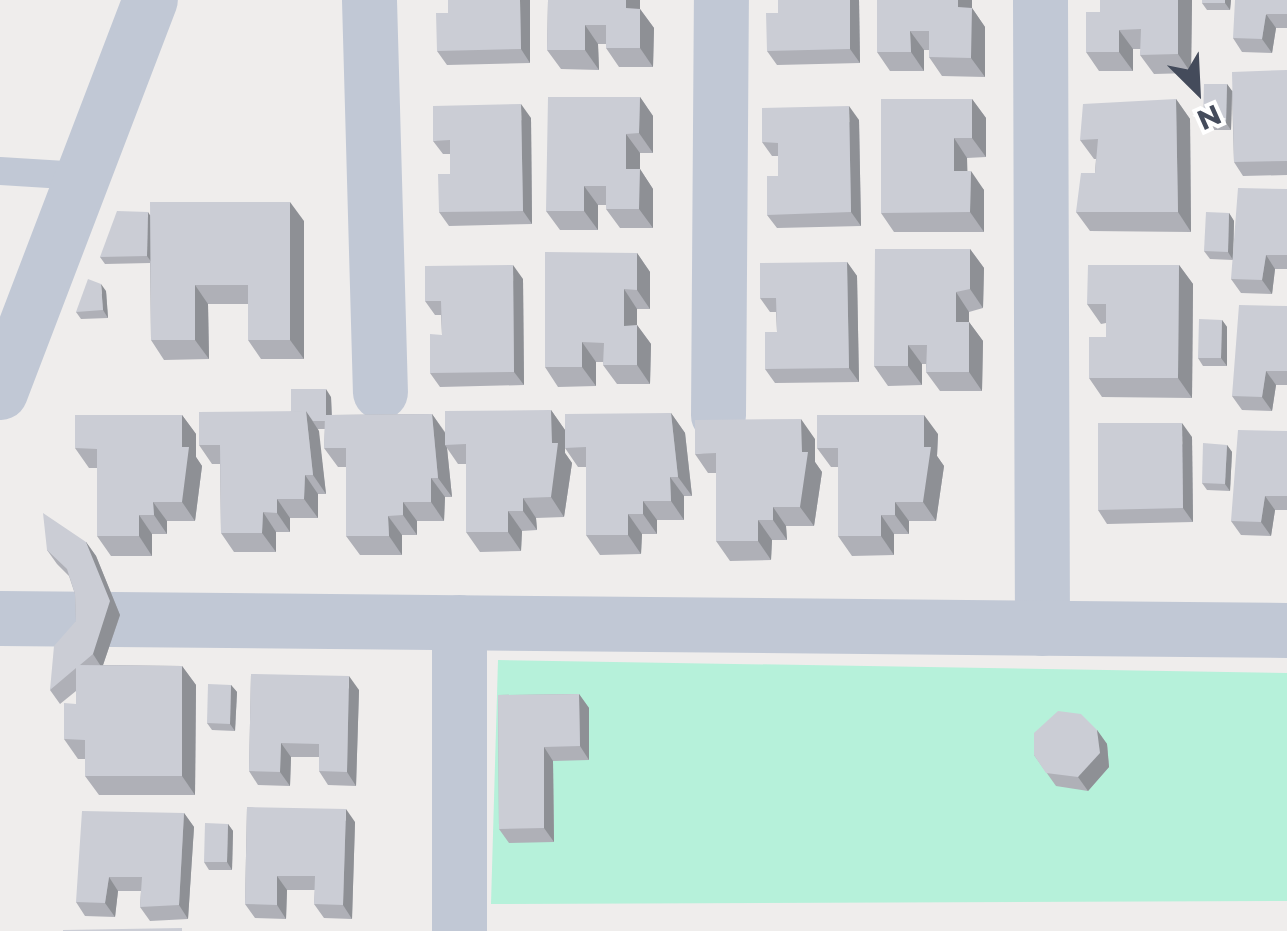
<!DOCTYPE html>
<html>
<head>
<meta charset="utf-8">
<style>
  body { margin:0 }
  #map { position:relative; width:1287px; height:931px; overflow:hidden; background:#efedec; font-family:Montserrat,sans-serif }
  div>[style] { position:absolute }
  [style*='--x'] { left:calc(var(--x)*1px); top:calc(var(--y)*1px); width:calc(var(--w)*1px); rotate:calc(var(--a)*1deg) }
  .green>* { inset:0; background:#b6f1da }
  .service>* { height:28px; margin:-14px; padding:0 14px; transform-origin:14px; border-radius:14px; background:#c1c8d5 }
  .minor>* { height:55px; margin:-27.5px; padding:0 27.5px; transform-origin:27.5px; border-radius:27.5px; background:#c1c8d5 }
  .wall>* { inset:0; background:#afb0b7 }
  .shaded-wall>* { inset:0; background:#8e9095 }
  .building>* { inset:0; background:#cbcdd5 }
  span { translate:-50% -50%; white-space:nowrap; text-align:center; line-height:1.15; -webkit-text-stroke:8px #fff; paint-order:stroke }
  .north { position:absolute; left:1147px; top:40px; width:100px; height:100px; -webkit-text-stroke:8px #fff; paint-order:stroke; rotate:156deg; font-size:28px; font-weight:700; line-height:40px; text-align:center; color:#444b5b }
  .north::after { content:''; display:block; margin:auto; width:35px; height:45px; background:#444b5b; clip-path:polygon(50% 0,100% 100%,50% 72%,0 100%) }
</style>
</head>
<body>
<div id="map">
  <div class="green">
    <div style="clip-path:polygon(498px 660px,1287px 673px,1287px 901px,491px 904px)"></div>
  </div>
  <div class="service">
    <div style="--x:0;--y:171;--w:81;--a:3.5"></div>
  </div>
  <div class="minor">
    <div style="--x:369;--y:0;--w:392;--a:88.4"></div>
    <div style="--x:1040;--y:0;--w:628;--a:89.82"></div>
    <div style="--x:0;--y:392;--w:420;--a:-69.1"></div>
    <div style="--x:718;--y:415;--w:415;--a:-89.6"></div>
    <div style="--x:0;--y:618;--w:1287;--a:0.53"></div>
    <div style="--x:459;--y:931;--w:309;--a:-90"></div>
  </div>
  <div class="wall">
    <div style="clip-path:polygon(448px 0,530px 0,530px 63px,447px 65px,437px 51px,448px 13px)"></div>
    <div style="clip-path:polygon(548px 0,640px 9px,654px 28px,653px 67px,619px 67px,606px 48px,606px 44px,598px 44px,599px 70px,561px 69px,547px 50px)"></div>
    <div style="clip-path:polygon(859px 0,860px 63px,777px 65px,767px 51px,778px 13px)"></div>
    <div style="clip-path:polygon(877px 0,972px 8px,985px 27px,985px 77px,942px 76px,929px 57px,929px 50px,924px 50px,924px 71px,890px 71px,877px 52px)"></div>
    <div style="clip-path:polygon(1192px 0,1191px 73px,1154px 74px,1140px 55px,1141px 49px,1133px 49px,1133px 71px,1099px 71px,1086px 52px,1100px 12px)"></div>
    <div style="clip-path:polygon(1202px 0,1231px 0,1230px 10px,1207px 10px,1202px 3px)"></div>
    <div style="clip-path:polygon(1287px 0,1287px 28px,1276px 28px,1272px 53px,1242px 52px,1233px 38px)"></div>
    <div style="clip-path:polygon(1287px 70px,1287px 175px,1243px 176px,1234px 162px,1232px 94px,1231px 130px,1208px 130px,1203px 123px,1227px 84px,1232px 91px)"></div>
    <div style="clip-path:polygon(640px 97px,653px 116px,653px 153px,640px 153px,640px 169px,653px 189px,653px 228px,620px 228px,606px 209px,606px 205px,598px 205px,598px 230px,560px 230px,546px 211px)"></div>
    <div style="clip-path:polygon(972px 99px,986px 118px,986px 157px,967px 158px,967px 171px,984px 190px,984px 232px,894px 232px,881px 213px)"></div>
    <div style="clip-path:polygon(1176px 99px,1190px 119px,1191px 232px,1090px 231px,1076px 212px,1095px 173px,1096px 159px,1094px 159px,1080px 140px)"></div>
    <div style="clip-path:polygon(531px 118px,532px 224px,449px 226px,439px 212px,450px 174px,450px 154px,443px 154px,433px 141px)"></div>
    <div style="clip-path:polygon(859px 120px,861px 226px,777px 228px,767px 215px,778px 176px,778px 156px,772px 156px,762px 142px)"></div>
    <div style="clip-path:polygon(1287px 189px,1287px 269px,1275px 269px,1272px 294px,1241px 293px,1231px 279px)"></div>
    <div style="clip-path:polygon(1229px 213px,1234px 221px,1233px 260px,1210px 259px,1204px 251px)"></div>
    <div style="clip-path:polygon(150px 215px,304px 221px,304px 359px,261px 359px,248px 340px,248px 304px,208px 304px,209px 359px,164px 360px,151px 340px,150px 263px,105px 264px,100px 257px)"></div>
    <div style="clip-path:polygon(970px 249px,984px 268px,983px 308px,969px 312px,969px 322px,983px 341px,982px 391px,940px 391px,926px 372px,926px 364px,922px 364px,922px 385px,888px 386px,874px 366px)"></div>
    <div style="clip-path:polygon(637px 253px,650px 272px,650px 309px,637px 309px,637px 325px,651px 344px,650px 384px,617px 384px,603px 365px,603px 362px,596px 362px,596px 386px,558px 387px,545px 367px)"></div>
    <div style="clip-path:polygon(847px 262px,857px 276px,859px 382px,775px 383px,765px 369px,777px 332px,776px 312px,770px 312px,760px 298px)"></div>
    <div style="clip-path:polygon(1179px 265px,1193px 284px,1192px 398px,1102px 397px,1089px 378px,1106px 337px,1106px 323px,1101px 324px,1087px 304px)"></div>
    <div style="clip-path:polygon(523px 279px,524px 385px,440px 387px,430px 373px,442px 335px,441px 315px,435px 315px,425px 301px)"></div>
    <div style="clip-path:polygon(106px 291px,108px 318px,81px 319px,76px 312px)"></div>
    <div style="clip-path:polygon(1287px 306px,1287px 385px,1276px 385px,1272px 411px,1242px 410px,1232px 396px)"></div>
    <div style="clip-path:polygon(1222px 320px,1227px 327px,1227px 366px,1203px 366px,1198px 358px)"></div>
    <div style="clip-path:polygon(331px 397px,332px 415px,432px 414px,445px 432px,551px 410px,565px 430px,671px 413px,685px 433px,692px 496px,684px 496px,684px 520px,657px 520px,657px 534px,642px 534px,641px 554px,600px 555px,586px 535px,586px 467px,578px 467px,565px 448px,565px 453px,572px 463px,564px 517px,536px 518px,537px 530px,522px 531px,521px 551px,480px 552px,466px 532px,466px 464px,458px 464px,447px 448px,452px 497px,445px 497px,444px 521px,417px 521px,417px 535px,402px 535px,402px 555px,360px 555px,346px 536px,346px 467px,338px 467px,324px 448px,325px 429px,318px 429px,326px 494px,318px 494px,318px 518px,290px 518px,290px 532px,276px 532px,276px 552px,234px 552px,221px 533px,220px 464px,212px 464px,199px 445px)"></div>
    <div style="clip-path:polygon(182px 415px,196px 434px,196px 457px,202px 466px,195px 521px,167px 521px,167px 534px,152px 534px,152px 556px,111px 556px,97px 536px,97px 468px,89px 468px,75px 448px)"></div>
    <div style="clip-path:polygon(1287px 431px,1287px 510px,1275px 510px,1271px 536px,1241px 535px,1231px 521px)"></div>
    <div style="clip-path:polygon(938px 434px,937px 456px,944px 466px,936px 521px,909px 521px,909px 534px,894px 534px,894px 555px,852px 556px,838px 536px,838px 467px,831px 467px,817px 448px)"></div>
    <div style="clip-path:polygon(1192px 437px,1193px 522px,1107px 524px,1098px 510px)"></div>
    <div style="clip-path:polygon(815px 439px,815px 462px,822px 472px,814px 526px,786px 526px,787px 540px,772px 540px,771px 560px,730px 561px,716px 541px,716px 473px,708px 473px,695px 454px)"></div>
    <div style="clip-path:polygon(1227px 445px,1232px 452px,1230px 491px,1207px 490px,1202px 483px)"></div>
    <div style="clip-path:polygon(86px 542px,96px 556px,120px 615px,103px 665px,182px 666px,196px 685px,195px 795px,99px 795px,85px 776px,85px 759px,78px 759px,64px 739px,76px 704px,76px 691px,60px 704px,50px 690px,76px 621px,75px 594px,69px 576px,57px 564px,47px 550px)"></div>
    <div style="clip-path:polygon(251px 674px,359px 690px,356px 786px,328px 785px,319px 771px,319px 757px,291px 757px,290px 786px,258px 785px,249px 771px)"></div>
    <div style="clip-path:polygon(231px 685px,237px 692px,235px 731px,212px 730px,207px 723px)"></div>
    <div style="clip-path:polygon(579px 694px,589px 708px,589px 760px,553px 761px,554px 842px,509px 843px,499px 829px,498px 695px)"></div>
    <div style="clip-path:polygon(1097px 730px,1107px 744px,1109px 767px,1088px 791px,1056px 786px,1034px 755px)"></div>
    <div style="clip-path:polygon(247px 807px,355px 822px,352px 919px,324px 918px,314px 904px,315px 890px,287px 890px,286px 919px,255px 918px,245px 904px)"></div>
    <div style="clip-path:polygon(184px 813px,194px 827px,188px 919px,150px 921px,140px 907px,141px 891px,118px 891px,115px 917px,85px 916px,76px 902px)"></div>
    <div style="clip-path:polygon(228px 824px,233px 831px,232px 870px,209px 870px,204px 862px)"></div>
  </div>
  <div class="shaded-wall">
    <div style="clip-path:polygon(520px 0,530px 0,530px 63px,521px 49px)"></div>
    <div style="clip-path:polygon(626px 0,640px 0,640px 28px,626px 8px)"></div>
    <div style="clip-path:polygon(850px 0,859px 0,860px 63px,850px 49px)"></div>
    <div style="clip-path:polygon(958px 0,972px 0,972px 21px,972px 8px,985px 27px,985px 77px,971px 58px,958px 7px)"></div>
    <div style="clip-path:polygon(1178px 0,1192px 0,1191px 73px,1178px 54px)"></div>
    <div style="clip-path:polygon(1225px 0,1231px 0,1230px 10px,1225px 3px)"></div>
    <div style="clip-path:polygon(640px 9px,654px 28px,653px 67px,640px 48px)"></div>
    <div style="clip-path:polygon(1266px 14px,1276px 28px,1272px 53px,1262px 39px)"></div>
    <div style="clip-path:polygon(585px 25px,598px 44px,599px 70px,585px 50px)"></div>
    <div style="clip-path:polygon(1119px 30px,1133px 49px,1133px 71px,1119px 52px)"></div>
    <div style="clip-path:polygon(910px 31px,924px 50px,924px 71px,911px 52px)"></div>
    <div style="clip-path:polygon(1227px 84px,1232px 91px,1231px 130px,1226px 123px)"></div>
    <div style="clip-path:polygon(640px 97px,653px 116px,653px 153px,639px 133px)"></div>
    <div style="clip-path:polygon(972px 99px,986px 118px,986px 157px,972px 138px)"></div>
    <div style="clip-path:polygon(1176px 99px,1190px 119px,1191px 232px,1178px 212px)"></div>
    <div style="clip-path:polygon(521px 104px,531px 118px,532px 224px,523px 211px)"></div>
    <div style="clip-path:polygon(849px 106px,859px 120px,861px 226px,851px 212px)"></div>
    <div style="clip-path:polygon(626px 134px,640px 153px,640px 177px,640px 169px,653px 189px,653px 228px,639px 209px,626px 169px)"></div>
    <div style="clip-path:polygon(954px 138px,967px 158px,968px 190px,954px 171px)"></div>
    <div style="clip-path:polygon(971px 171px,984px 190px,984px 232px,970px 212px)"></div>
    <div style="clip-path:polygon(584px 186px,598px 205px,598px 230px,584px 211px)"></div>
    <div style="clip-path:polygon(290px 202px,304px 221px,304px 359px,290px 340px)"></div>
    <div style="clip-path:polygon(148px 212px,153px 220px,152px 263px,147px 256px)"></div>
    <div style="clip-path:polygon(1229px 213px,1234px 221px,1233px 260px,1228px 252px)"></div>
    <div style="clip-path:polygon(970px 249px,984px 268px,983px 308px,970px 289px)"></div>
    <div style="clip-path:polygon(637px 253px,650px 272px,650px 309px,637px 290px)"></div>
    <div style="clip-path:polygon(1266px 255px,1275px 269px,1272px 294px,1262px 280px)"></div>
    <div style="clip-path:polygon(847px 262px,857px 276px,859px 382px,849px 368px)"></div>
    <div style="clip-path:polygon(513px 265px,523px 279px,524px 385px,514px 372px)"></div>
    <div style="clip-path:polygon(1179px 265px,1193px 284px,1192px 398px,1178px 378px)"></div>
    <div style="clip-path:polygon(101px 284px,106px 291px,108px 318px,103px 310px)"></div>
    <div style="clip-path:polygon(195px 285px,208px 304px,209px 359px,195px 340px)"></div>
    <div style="clip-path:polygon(624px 289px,637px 309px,637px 345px,624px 326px)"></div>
    <div style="clip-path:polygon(956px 292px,969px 312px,969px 325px,969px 322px,983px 341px,982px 391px,969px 372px,956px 322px)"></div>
    <div style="clip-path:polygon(1222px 320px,1227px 327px,1227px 366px,1221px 358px)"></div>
    <div style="clip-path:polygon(637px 325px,651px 344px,650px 384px,637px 365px)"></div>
    <div style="clip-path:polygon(582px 342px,596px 362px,596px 386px,582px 367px)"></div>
    <div style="clip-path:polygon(908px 345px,922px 364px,922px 385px,908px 366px)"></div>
    <div style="clip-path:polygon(1266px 371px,1276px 385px,1272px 411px,1262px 397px)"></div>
    <div style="clip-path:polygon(326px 389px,331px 397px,332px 428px,326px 421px)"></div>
    <div style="clip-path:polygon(551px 410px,565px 430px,565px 453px,572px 463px,564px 517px,551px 497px)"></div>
    <div style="clip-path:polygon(306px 411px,319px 431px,326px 494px,313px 475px)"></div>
    <div style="clip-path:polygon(671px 413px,685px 433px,692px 496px,678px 477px)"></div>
    <div style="clip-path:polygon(432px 414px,445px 433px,445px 445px,447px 448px,452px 497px,438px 478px)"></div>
    <div style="clip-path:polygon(182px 415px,196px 434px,196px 457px,202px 466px,195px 521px,182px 502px)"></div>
    <div style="clip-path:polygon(924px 415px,938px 434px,937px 456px,944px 466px,936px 521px,923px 502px)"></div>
    <div style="clip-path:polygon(801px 419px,815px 439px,815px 462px,822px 472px,814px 526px,800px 507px)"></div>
    <div style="clip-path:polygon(1182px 423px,1192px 437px,1193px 522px,1183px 508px)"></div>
    <div style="clip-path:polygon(1227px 445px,1232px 452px,1230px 491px,1225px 484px)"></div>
    <div style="clip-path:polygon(305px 475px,318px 494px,318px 518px,304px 499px)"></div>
    <div style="clip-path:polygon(670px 477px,684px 496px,684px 520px,671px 501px)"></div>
    <div style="clip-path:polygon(431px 478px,445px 497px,444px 521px,431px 502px)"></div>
    <div style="clip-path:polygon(1265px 496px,1275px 510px,1271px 536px,1261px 522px)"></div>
    <div style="clip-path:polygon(523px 498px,536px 518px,537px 530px,523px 511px)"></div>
    <div style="clip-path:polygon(277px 499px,290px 518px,290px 532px,277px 513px)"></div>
    <div style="clip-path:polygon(643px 501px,657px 520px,657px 534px,643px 514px)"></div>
    <div style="clip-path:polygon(153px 502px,167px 521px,167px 534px,154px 515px)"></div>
    <div style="clip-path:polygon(403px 502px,417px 521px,417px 535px,403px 515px)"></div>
    <div style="clip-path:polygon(895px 502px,909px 521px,909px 534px,895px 515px)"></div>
    <div style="clip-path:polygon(773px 507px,786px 526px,787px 540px,773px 520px)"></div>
    <div style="clip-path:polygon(508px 511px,522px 531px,521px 551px,508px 532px)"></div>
    <div style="clip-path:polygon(263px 512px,276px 532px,276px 552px,262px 533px)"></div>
    <div style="clip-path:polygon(628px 514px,642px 534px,641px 554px,628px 535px)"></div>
    <div style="clip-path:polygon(139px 515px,152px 534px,152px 556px,139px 536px)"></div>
    <div style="clip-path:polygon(881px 515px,894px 534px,894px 555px,881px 536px)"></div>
    <div style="clip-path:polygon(388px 516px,402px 535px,402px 555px,389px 536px)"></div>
    <div style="clip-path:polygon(758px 520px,772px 540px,771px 560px,758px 541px)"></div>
    <div style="clip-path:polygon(86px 542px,96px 556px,120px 615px,102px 668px,93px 654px)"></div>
    <div style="clip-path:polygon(182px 666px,196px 685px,195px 795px,182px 776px)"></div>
    <div style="clip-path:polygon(349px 676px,359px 690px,356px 786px,347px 772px)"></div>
    <div style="clip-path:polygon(231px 685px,237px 692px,235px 731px,230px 724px)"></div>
    <div style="clip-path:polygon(579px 694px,589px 708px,589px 760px,580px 746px)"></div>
    <div style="clip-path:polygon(1097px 730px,1107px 744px,1109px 767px,1088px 791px,1078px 777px)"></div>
    <div style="clip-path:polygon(281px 743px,291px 757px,290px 786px,280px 772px)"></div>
    <div style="clip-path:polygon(544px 747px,553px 761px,554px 842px,544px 828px)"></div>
    <div style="clip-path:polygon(346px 809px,355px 822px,352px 919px,343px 905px)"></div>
    <div style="clip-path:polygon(184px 813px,194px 827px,188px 919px,179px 905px)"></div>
    <div style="clip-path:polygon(228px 824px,233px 831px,232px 870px,227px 862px)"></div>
    <div style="clip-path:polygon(277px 876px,287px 890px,286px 919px,277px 905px)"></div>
    <div style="clip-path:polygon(109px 877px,118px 891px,115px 917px,105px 903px)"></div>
  </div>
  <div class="building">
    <div style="clip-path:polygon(448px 0,520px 0,521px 49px,437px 51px,436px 13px,448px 13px)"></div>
    <div style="clip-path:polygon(548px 0,626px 0,626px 8px,640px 9px,640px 48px,606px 48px,606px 25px,585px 25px,585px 50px,547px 50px)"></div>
    <div style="clip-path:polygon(778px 0,850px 0,850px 49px,767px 51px,766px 13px,778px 13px)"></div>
    <div style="clip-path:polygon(877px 0,958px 0,958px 7px,972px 8px,971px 58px,929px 57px,929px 31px,910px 31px,911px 52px,877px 52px)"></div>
    <div style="clip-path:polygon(1100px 0,1178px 0,1178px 54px,1140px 55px,1141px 29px,1119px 30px,1119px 52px,1086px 52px,1086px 12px,1100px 12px)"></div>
    <div style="clip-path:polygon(1202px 0,1225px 0,1225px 3px,1202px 3px)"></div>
    <div style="clip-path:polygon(1235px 0,1287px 0,1287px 14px,1266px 14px,1262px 39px,1233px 38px)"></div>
    <div style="clip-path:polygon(1287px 70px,1287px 161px,1234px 162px,1232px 72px)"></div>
    <div style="clip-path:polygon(1204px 84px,1227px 84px,1226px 123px,1203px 123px)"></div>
    <div style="clip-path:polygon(548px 97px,640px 97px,639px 133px,626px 134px,626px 169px,640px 169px,639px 209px,606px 209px,606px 186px,584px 186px,584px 211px,546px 211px)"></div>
    <div style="clip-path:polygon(881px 99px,972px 99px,972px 138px,954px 138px,954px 171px,971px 171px,970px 212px,881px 213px)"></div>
    <div style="clip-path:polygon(1176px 99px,1178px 212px,1076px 212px,1081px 173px,1095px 173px,1098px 139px,1080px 140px,1083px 104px)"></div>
    <div style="clip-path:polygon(521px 104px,523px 211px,439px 212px,438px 174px,450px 174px,450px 140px,433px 141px,433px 106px)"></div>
    <div style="clip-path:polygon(849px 106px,851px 212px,767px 215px,767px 176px,778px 176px,778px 143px,762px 142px,762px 108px)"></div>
    <div style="clip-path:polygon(1238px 188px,1287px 189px,1287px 255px,1266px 255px,1262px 280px,1231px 279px)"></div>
    <div style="clip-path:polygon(150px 202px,290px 202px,290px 340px,248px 340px,248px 285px,195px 285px,195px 340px,151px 340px)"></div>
    <div style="clip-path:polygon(117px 211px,148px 212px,147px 256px,100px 257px)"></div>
    <div style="clip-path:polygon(1206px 212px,1229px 213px,1228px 252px,1204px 251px)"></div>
    <div style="clip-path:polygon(875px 249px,970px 249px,970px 289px,956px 292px,956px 322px,969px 322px,969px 372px,926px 372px,927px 345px,908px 345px,908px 366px,874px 366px)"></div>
    <div style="clip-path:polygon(545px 252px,637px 253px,637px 290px,624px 289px,624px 326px,637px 325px,637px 365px,603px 365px,604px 343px,582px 342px,582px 367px,545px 367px)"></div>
    <div style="clip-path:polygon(847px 262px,849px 368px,765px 369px,765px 332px,777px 332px,776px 298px,760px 298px,760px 263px)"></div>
    <div style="clip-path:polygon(513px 265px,514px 372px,430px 373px,430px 334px,442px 335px,441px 301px,425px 301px,425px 266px)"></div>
    <div style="clip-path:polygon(1088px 265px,1179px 265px,1178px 378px,1089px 378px,1089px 337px,1106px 337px,1106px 304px,1087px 304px)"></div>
    <div style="clip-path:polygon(88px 279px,101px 284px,103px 310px,76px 312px)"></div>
    <div style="clip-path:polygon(1239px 305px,1287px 306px,1287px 371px,1266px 371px,1262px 397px,1232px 396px)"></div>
    <div style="clip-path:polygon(1199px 319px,1222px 320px,1221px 358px,1198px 358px)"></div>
    <div style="clip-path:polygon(291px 389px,326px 389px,326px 415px,325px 415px,325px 421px,313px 421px,306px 411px,291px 412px)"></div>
    <div style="clip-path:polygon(551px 410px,552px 443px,558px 443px,551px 497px,523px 498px,523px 511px,508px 511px,508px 532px,466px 532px,466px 444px,445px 445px,445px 411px)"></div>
    <div style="clip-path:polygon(306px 411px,313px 475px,305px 475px,304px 499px,277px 499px,277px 513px,263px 512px,262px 533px,221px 533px,220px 445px,199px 445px,199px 412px)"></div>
    <div style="clip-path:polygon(671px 413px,678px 477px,670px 477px,671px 501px,643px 501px,643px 514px,628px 514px,628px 535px,586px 535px,586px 447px,565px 448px,565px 414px)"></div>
    <div style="clip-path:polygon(432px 414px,438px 478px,431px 478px,431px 502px,403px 502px,403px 515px,388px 516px,389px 536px,346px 536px,346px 448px,324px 448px,325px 415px)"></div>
    <div style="clip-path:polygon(75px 415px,182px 415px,182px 447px,189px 447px,182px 502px,153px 502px,154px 515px,139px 515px,139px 536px,97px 536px,97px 449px,75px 448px)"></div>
    <div style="clip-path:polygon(817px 415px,924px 415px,924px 447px,931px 447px,923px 502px,895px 502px,895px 515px,881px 515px,881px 536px,838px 536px,838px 448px,817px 448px)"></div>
    <div style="clip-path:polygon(801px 419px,802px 452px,808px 452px,800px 507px,773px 507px,773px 520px,758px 520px,758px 541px,716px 541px,716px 453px,695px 454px,695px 420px)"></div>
    <div style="clip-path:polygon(1098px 423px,1182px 423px,1183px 508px,1098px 510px)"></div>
    <div style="clip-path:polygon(1238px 430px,1287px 431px,1287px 496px,1265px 496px,1261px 522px,1231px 521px)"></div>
    <div style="clip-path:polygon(1203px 443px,1227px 445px,1225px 484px,1202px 483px)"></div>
    <div style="clip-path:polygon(43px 513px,86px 542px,110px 601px,93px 654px,80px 665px,76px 665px,76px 668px,50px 690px,54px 646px,76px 621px,75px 594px,67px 569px,47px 550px)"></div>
    <div style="clip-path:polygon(76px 665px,182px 666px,182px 776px,85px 776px,85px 740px,64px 739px,64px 703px,76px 704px)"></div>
    <div style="clip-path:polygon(251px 674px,349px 676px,347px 772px,319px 771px,319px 744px,281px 743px,280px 772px,249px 771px)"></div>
    <div style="clip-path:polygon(208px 684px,231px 685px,230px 724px,207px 723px)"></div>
    <div style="clip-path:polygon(579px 694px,580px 746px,544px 747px,544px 828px,499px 829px,498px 695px)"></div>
    <div style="clip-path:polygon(1058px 711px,1081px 714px,1097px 730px,1100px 753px,1078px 777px,1046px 773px,1034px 755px,1034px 733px)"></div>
    <div style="clip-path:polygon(247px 807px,346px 809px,343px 905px,314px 904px,315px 876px,277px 876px,277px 905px,245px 904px)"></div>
    <div style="clip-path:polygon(82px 811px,184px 813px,179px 905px,140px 907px,142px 877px,109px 877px,105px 903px,76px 902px)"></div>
    <div style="clip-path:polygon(205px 823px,228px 824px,227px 862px,204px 862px)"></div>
    <div style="clip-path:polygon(182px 928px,182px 931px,63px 931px,63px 930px)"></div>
  </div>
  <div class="north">N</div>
</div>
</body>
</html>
